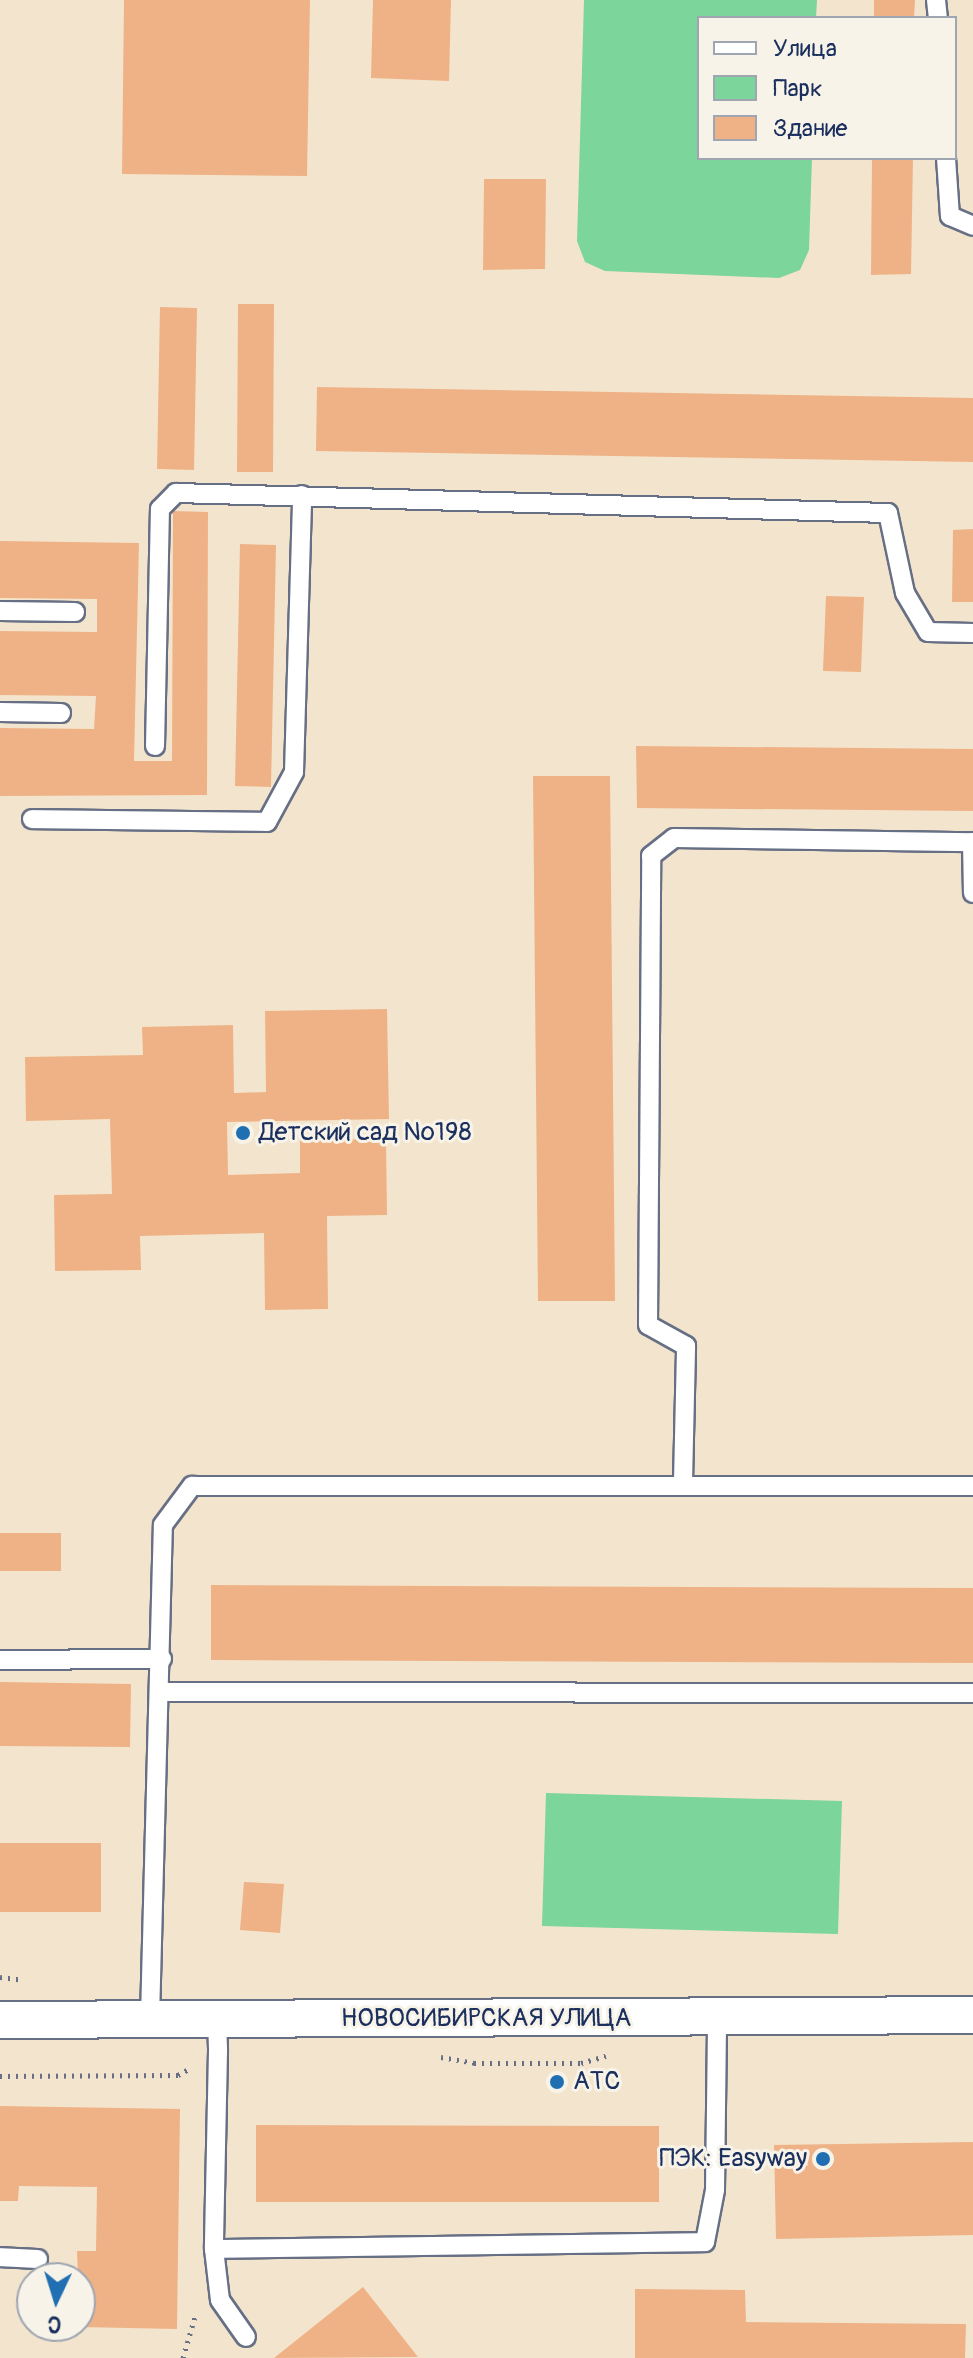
<!DOCTYPE html>
<html>
<head>
<meta charset="utf-8">
<style>
  body { margin:0 }
  #map { position:relative; width:973px; height:2358px; overflow:hidden; background:#f3e5cd; font-family:Pangolin,sans-serif }
  div>[style] { position:absolute }
  [style*='--x'] { left:calc(var(--x)*1px); top:calc(var(--y)*1px); width:calc(var(--w)*1px); rotate:calc(var(--a)*1deg) }
  .green>* { inset:0; background:#7cd59b }
  .building>* { inset:0; background:#efb286 }
  .path>* { height:5px; margin-top:-2.5px; transform-origin:0; background:repeating-linear-gradient(90deg,#676f85 0 2px,transparent 0 8px) }
  .roads { filter:drop-shadow(2px 0 #676f85) drop-shadow(-2px 0 #676f85) drop-shadow(0 2px #676f85) drop-shadow(0 -2px #676f85) }
  .service>* { height:18px; margin:-9px; padding:0 9px; transform-origin:9px; border-radius:9px; background:#fff }
  .minor>* { height:36px; margin:-18px; padding:0 18px; transform-origin:18px; border-radius:18px; background:#fff }
  .dots>* { width:22px; height:22px; translate:-50% -50%; box-sizing:border-box; border:4px solid #f7f3e8; border-radius:50% }
  span { translate:-50% -50%; white-space:nowrap; text-align:center; line-height:1.15; -webkit-text-stroke:6px #f7f3e8; paint-order:stroke }
  .poi-label { font-size:26px; color:#1b2f5e }
  .left { translate:0 -50%; text-align:left }
  .right { translate:-100% -50%; text-align:right }
  .street-label { font-size:26px; color:#1b2f5e }
  .legend { position:absolute; left:697px; top:16px; width:260px; height:144px; box-sizing:border-box; background:#f7f3e8; border:2px solid #9fa5b1; margin:0; padding:10px 14px; list-style:none; font-size:24px; color:#1b2f5e }
  .legend li { display:flex; align-items:center; gap:16px; height:40px }
  .legend b { width:40px; border:2px solid #9fa5b1 }
  .north { position:absolute; left:16px; top:2262px; width:80px; height:80px; box-sizing:border-box; background:#f7f3e8; border:2px solid #9fa5b1; border-radius:50%; rotate:184deg; font-size:22px; font-weight:700; line-height:32px; text-align:center; color:#1b2f5e }
  .north::after { content:''; display:block; margin:auto; width:28px; height:36px; background:#1f6fb2; clip-path:polygon(50% 0,100% 100%,50% 72%,0 100%) }
</style>
</head>
<body>
<div id="map">
  <div class="green">
    <div style="clip-path:polygon(584px 0,817px 0,816px 18px,699px 18px,699px 158px,812px 158px,809px 250px,800px 270px,779px 278px,605px 271px,585px 262px,577px 241px)"></div>
    <div style="clip-path:polygon(546px 1793px,842px 1801px,838px 1934px,542px 1926px)"></div>
  </div>
  <div class="building">
    <div style="clip-path:polygon(124px 0,310px 0,307px 176px,122px 174px)"></div>
    <div style="clip-path:polygon(373px 0,451px 0,449px 81px,371px 78px)"></div>
    <div style="clip-path:polygon(874px 0,915px 0,914px 18px,874px 18px)"></div>
    <div style="clip-path:polygon(872px 158px,913px 158px,911px 274px,871px 275px)"></div>
    <div style="clip-path:polygon(484px 179px,546px 179px,545px 269px,483px 270px)"></div>
    <div style="clip-path:polygon(238px 304px,274px 304px,273px 472px,237px 472px)"></div>
    <div style="clip-path:polygon(160px 307px,197px 308px,194px 470px,157px 469px)"></div>
    <div style="clip-path:polygon(317px 387px,973px 398px,973px 462px,316px 451px)"></div>
    <div style="clip-path:polygon(173px 511px,208px 512px,207px 795px,0 796px,0 728px,94px 729px,96px 696px,0 695px,0 631px,97px 632px,97px 599px,0 598px,0 541px,139px 543px,134px 761px,172px 761px)"></div>
    <div style="clip-path:polygon(973px 529px,973px 602px,952px 602px,953px 530px)"></div>
    <div style="clip-path:polygon(240px 544px,276px 545px,271px 787px,235px 786px)"></div>
    <div style="clip-path:polygon(826px 596px,864px 597px,861px 672px,823px 671px)"></div>
    <div style="clip-path:polygon(636px 746px,973px 749px,973px 811px,637px 808px)"></div>
    <div style="clip-path:polygon(533px 776px,610px 776px,615px 1301px,538px 1301px)"></div>
    <div style="clip-path:polygon(387px 1009px,389px 1119px,227px 1122px,228px 1175px,300px 1173px,300px 1140px,386px 1139px,387px 1215px,327px 1216px,328px 1309px,265px 1310px,264px 1233px,140px 1236px,141px 1270px,55px 1271px,54px 1195px,112px 1194px,110px 1119px,26px 1121px,25px 1057px,143px 1055px,142px 1027px,233px 1025px,234px 1093px,266px 1092px,265px 1011px)"></div>
    <div style="clip-path:polygon(0 1533px,61px 1533px,61px 1571px,0 1571px)"></div>
    <div style="clip-path:polygon(211px 1585px,973px 1588px,973px 1663px,211px 1660px)"></div>
    <div style="clip-path:polygon(0 1682px,131px 1684px,130px 1747px,0 1746px)"></div>
    <div style="clip-path:polygon(0 1843px,101px 1843px,101px 1912px,0 1912px)"></div>
    <div style="clip-path:polygon(244px 1882px,284px 1884px,280px 1933px,240px 1930px)"></div>
    <div style="clip-path:polygon(0 2106px,180px 2109px,177px 2329px,80px 2327px,77px 2251px,96px 2251px,97px 2187px,19px 2186px,18px 2201px,0 2201px)"></div>
    <div style="clip-path:polygon(256px 2125px,659px 2126px,659px 2202px,256px 2202px)"></div>
    <div style="clip-path:polygon(973px 2142px,973px 2235px,776px 2239px,774px 2145px)"></div>
    <div style="clip-path:polygon(363px 2287px,418px 2357px,274px 2358px)"></div>
    <div style="clip-path:polygon(635px 2289px,745px 2290px,746px 2322px,966px 2324px,965px 2358px,635px 2358px)"></div>
  </div>
  <div class="path">
    <div style="--x:0;--y:1977;--w:23;--a:7"></div>
    <div style="--x:441;--y:2057;--w:34;--a:10"></div>
    <div style="--x:474;--y:2063;--w:107;--a:0"></div>
    <div style="--x:581;--y:2063;--w:26;--a:-16"></div>
    <div style="--x:0;--y:2076;--w:178;--a:-0.3"></div>
    <div style="--x:178;--y:2075;--w:13;--a:-29"></div>
    <div style="--x:183;--y:2358;--w:47;--a:-73.9"></div>
  </div>
  <div class="roads">
    <div class="service">
      <div style="--x:936;--y:0;--w:18;--a:84"></div>
      <div style="--x:946;--y:158;--w:58;--a:86.1"></div>
      <div style="--x:950;--y:216;--w:25;--a:23"></div>
      <div style="--x:0;--y:611;--w:75;--a:0.8"></div>
      <div style="--x:0;--y:712;--w:61;--a:0.9"></div>
      <div style="--x:155;--y:746;--w:237;--a:-88.8"></div>
      <div style="--x:160;--y:509;--w:23;--a:-45"></div>
      <div style="--x:176;--y:493;--w:712;--a:1.61"></div>
      <div style="--x:888;--y:513;--w:82;--a:78"></div>
      <div style="--x:905;--y:593;--w:45;--a:59.5"></div>
      <div style="--x:928;--y:632;--w:45;--a:1.3"></div>
      <div style="--x:32;--y:819;--w:235;--a:0.7"></div>
      <div style="--x:267;--y:822;--w:57;--a:-61.6"></div>
      <div style="--x:294;--y:772;--w:277;--a:-88.3"></div>
      <div style="--x:972;--y:842;--w:51;--a:88.9"></div>
      <div style="--x:683;--y:1482;--w:136;--a:-88.7"></div>
      <div style="--x:686;--y:1346;--w:43;--a:-151.1"></div>
      <div style="--x:648;--y:1325;--w:469;--a:-89.6"></div>
      <div style="--x:651;--y:856;--w:29;--a:-38"></div>
      <div style="--x:674;--y:838;--w:299;--a:0.8"></div>
      <div style="--x:0;--y:1660;--w:162;--a:-0.4"></div>
      <div style="--x:162;--y:1692;--w:811;--a:0.07"></div>
      <div style="--x:156;--y:2018;--w:6;--a:180"></div>
      <div style="--x:150;--y:2018;--w:493;--a:-88.5"></div>
      <div style="--x:163;--y:1525;--w:49;--a:-53.4"></div>
      <div style="--x:192;--y:1486;--w:781;--a:0"></div>
      <div style="--x:210;--y:2020;--w:7;--a:0"></div>
      <div style="--x:217;--y:2020;--w:31;--a:88"></div>
      <div style="--x:218;--y:2051;--w:198;--a:91.2"></div>
      <div style="--x:214;--y:2249;--w:51;--a:83.3"></div>
      <div style="--x:220;--y:2300;--w:45;--a:54.9"></div>
      <div style="--x:214;--y:2249;--w:491;--a:-0.8"></div>
      <div style="--x:705;--y:2242;--w:53;--a:-79.1"></div>
      <div style="--x:715;--y:2190;--w:171;--a:-89.3"></div>
      <div style="--x:0;--y:2257;--w:38;--a:3"></div>
    </div>
    <div class="minor">
      <div style="--x:0;--y:2020;--w:973;--a:-0.29"></div>
    </div>
  </div>
  <div class="dots">
    <div style="left:243px;top:1133px;background:#1f6fb2"></div>
    <div style="left:557px;top:2082px;background:#1f6fb2"></div>
    <div style="left:823px;top:2159px;background:#1f6fb2"></div>
  </div>
  <div class="poi-label">
    <span class="left" style="left:259px;top:1133px">Детский сад №198</span>
    <span class="left" style="left:573px;top:2082px">АТС</span>
    <span class="right" style="left:807px;top:2159px">ПЭК: Easyway</span>
  </div>
  <div class="street-label">
    <span style="left:486px;top:2019px">НОВОСИБИРСКАЯ УЛИЦА</span>
  </div>
  <ul class="legend">
  <li><b style="height:10px;background:#fff"></b>Улица</li>
  <li><b style="height:22px;background:#7cd59b"></b>Парк</li>
  <li><b style="height:22px;background:#efb286"></b>Здание</li>
  </ul>
  <div class="north">С</div>
</div>
</body>
</html>
